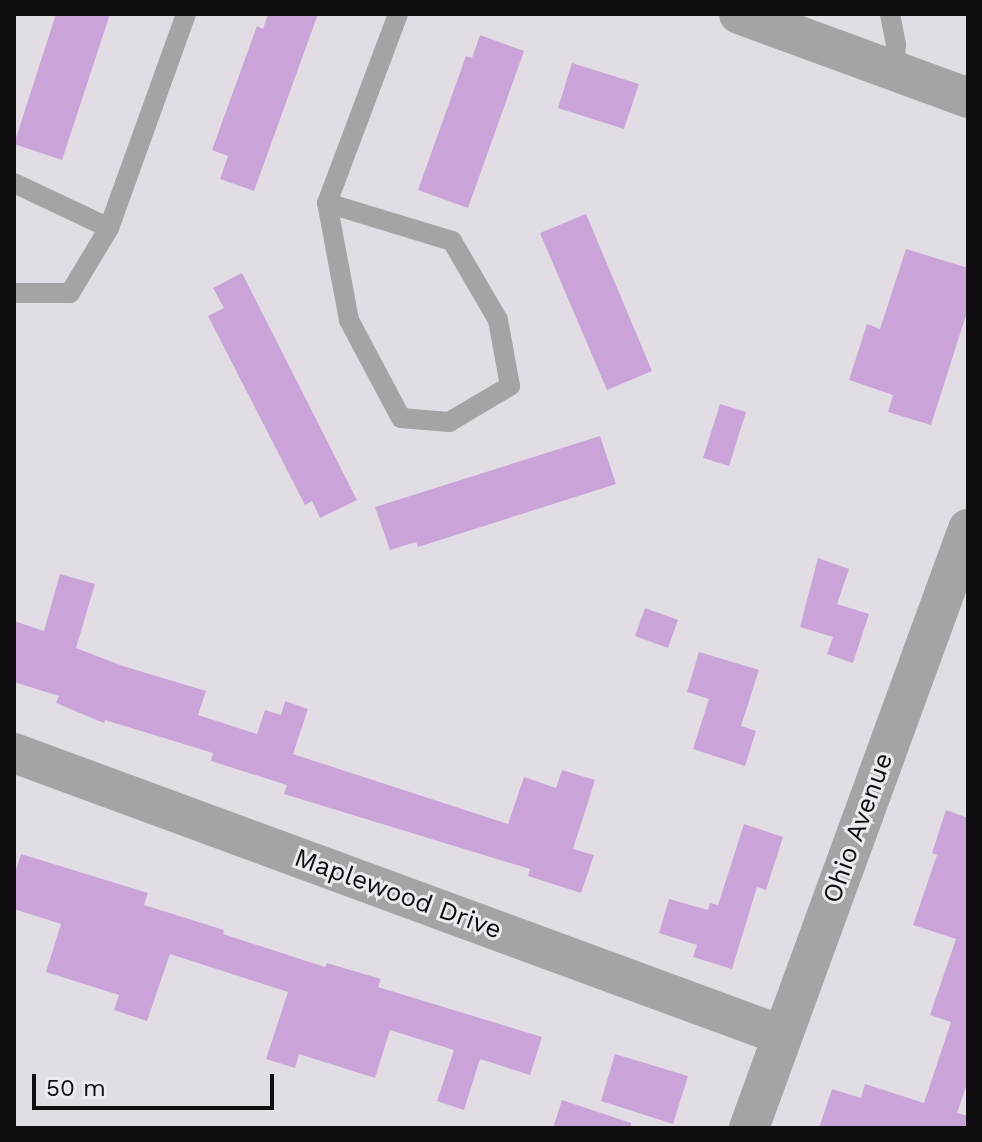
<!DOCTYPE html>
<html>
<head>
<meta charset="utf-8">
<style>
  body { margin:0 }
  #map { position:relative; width:982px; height:1142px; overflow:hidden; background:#e2dde4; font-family:"Work Sans",sans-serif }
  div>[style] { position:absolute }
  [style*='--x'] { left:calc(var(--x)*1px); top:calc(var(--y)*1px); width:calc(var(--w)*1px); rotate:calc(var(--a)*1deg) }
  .building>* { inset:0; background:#caa4d9 }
  .lane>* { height:20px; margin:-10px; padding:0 10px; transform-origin:10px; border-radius:10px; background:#a5a3a6 }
  .street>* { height:40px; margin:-20px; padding:0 20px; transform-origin:20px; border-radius:20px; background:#a5a3a6 }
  span { translate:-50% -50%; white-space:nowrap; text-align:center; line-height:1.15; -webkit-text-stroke:6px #efeaf1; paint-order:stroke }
  .street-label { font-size:26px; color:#0f0d0f }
  .frame { position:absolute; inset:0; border:16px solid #0f0d0f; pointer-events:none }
  .scale { position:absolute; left:32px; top:1074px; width:242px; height:36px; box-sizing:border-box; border:4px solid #0f0d0f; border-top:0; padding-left:10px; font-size:24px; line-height:28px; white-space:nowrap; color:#0f0d0f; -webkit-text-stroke:6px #efeaf1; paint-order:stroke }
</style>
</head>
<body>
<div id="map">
  <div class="building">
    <div style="clip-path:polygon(56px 14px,110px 14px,62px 160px,14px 144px)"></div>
    <div style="clip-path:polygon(268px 14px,318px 14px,254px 191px,220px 179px,228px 156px,212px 150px,257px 26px,263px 29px)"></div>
    <div style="clip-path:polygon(480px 35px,524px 51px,468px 208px,418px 190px,466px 56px,472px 58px)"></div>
    <div style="clip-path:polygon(572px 63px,639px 84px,624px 129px,558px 108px)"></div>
    <div style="clip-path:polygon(586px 214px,652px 371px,607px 390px,540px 233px)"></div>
    <div style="clip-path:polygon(906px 249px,968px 268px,968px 309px,931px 425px,888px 412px,893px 395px,849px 380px,867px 324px,880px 329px)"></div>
    <div style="clip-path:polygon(242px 273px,357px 500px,320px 518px,312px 501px,305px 505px,208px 316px,224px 308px,213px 288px)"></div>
    <div style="clip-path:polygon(720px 404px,746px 412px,729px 466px,703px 458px)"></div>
    <div style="clip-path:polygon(600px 436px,616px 484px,418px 547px,416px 542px,390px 550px,375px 507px)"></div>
    <div style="clip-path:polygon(818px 558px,849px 569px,837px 604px,869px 614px,853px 663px,827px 654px,833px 637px,800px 627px)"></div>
    <div style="clip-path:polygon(60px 574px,95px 584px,76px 648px,123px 666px,206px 691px,198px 715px,257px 734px,265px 710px,281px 715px,285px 701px,308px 709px,293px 754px,508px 824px,524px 777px,556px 788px,562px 770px,595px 780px,573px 849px,594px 855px,581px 893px,528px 876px,530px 869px,284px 794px,287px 785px,211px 761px,213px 753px,105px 720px,104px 723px,56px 703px,59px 696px,14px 682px,14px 621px,44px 631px)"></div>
    <div style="clip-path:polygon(645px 608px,678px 620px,668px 648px,635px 636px)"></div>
    <div style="clip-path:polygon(699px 652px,759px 670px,741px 726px,756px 731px,745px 766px,693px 749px,709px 699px,687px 692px)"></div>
    <div style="clip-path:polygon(946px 810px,968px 818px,968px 1081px,957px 1113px,968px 1116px,968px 1128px,819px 1128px,832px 1089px,861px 1098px,865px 1084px,924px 1103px,951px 1022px,930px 1015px,956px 939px,913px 925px,937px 855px,932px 853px)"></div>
    <div style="clip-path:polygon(744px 824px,783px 837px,766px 890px,757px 887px,732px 969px,693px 957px,697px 945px,659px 933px,669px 899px,708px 910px,710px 903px,718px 905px)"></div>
    <div style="clip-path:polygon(21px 854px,148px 893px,144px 905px,224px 930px,223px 934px,325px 967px,327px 963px,381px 979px,378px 987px,542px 1037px,530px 1075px,480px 1059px,464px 1110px,437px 1101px,454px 1050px,390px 1030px,375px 1078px,299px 1054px,295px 1068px,266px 1059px,288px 992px,170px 954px,147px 1021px,114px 1010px,119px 995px,46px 972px,61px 924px,14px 909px,14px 876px)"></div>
    <div style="clip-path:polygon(615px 1054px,688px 1076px,673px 1124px,601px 1101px)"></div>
    <div style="clip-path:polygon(562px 1100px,631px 1123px,631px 1128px,553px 1128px)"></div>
  </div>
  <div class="lane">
    <div style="--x:890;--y:14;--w:31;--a:79"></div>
    <div style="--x:896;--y:44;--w:26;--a:94"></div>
    <div style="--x:14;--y:183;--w:105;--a:25.3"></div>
    <div style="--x:109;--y:228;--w:76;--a:121"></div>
    <div style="--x:70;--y:293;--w:56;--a:180"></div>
    <div style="--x:327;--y:203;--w:131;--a:16.9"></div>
    <div style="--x:452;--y:241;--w:91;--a:59.8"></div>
    <div style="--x:498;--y:320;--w:67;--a:79.7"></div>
    <div style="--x:510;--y:386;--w:71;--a:149.5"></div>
    <div style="--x:449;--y:422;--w:48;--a:-175.2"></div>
    <div style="--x:401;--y:418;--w:111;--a:-118"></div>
    <div style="--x:349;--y:320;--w:119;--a:-100.6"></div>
    <div style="--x:327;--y:203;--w:202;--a:-69.4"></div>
    <div style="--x:109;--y:228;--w:227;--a:-70.2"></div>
  </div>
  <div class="street">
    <div style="--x:739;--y:14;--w:244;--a:20.1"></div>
    <div style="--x:14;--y:753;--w:817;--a:20.19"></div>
    <div style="--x:749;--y:1128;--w:638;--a:-69.92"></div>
  </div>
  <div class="street-label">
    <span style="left:858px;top:828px;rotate:-70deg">Ohio Avenue</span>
    <span style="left:398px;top:894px;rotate:20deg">Maplewood Drive</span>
  </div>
  <div class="frame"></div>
  <div class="scale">50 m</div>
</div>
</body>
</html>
